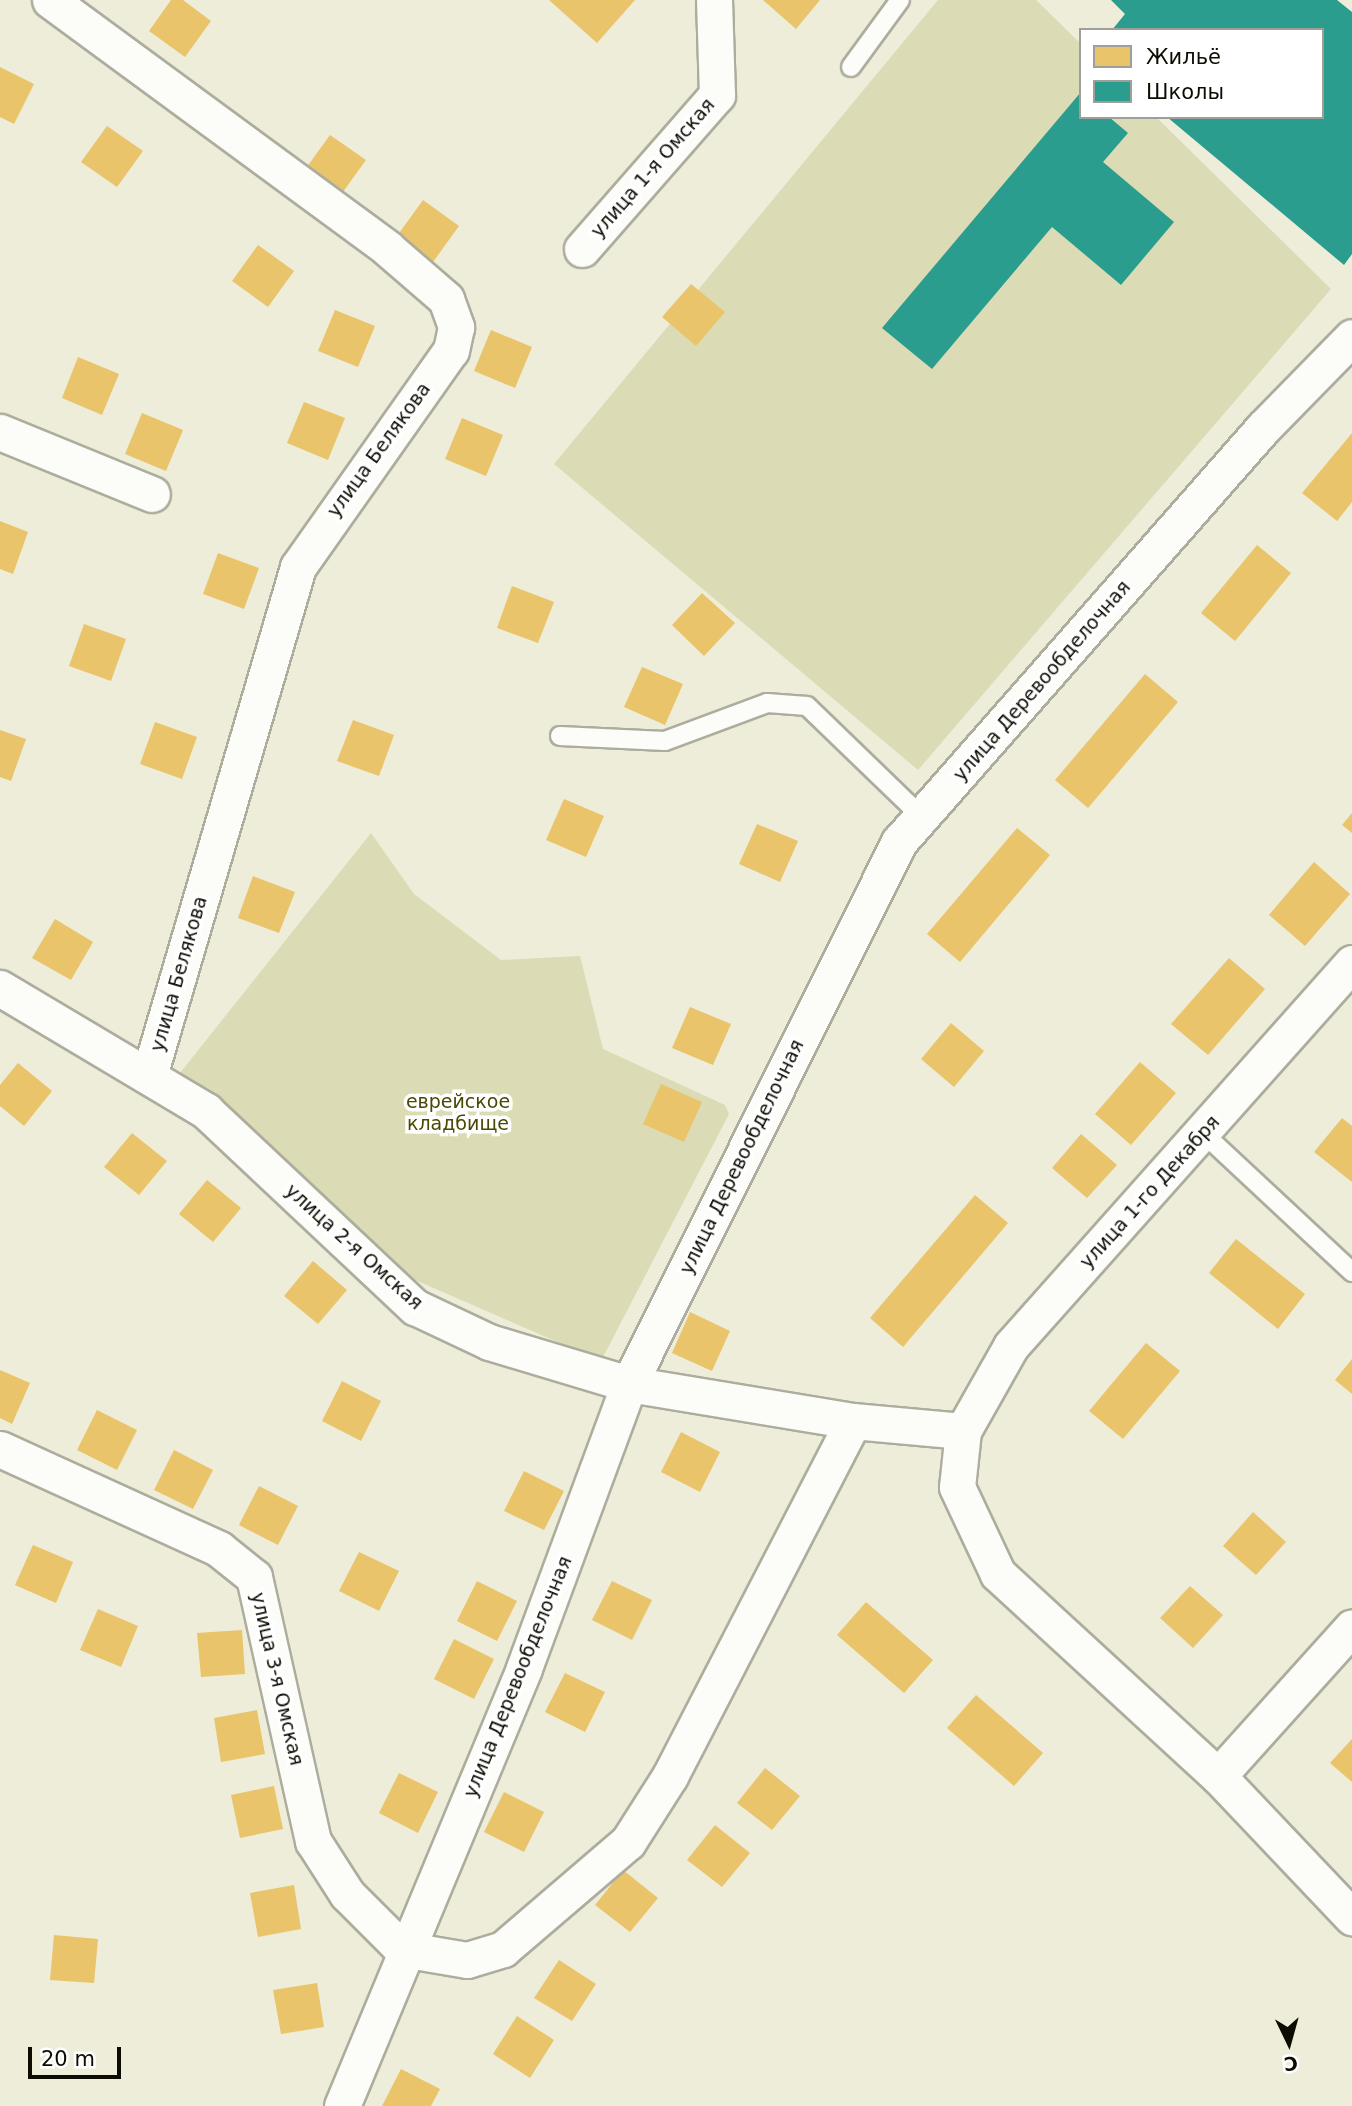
<!DOCTYPE html>
<html>
<head>
<meta charset="utf-8">
<style>
  body { margin:0 }
  #map { position:relative; width:1352px; height:2106px; overflow:hidden; background:#ededd9; font-family:"DejaVu Sans",sans-serif }
  div>[style] { position:absolute }
  [style*='--x'] { left:calc(var(--x)*1px); top:calc(var(--y)*1px); width:calc(var(--w)*1px); rotate:calc(var(--a)*1deg) }
  .green>* { inset:0; background:#dbdbb5 }
  .homes>* { inset:0; background:#e9c46a }
  .schools>* { inset:0; background:#2a9d8f }
  .roads { filter:drop-shadow(2px 0 #adad9e) drop-shadow(-2px 0 #adad9e) drop-shadow(0 2px #adad9e) drop-shadow(0 -2px #adad9e) }
  .service>* { height:18px; margin:-9px; padding:0 9px; transform-origin:9px; border-radius:9px; background:#fcfcf9 }
  .minor>* { height:35px; margin:-17.5px; padding:0 17.5px; transform-origin:17.5px; border-radius:17.5px; background:#fcfcf9 }
  span { translate:-50% -50%; white-space:nowrap; text-align:center; line-height:1.15; -webkit-text-stroke:7px #fff; paint-order:stroke }
  .street-label { font-size:19px; color:#0c0c02 }
  .park-label { font-size:19px; color:#4a4804 }
  .legend { position:absolute; left:1079px; top:28px; width:245px; height:91px; box-sizing:border-box; background:#fff; border:2px solid #9e9e9a; margin:0; padding:9px 12px; list-style:none; font-size:21px; color:#0c0c02 }
  .legend li { display:flex; align-items:center; gap:14px; height:35px }
  .legend b { width:35px; border:2px solid #9e9e9a }
  .north { position:absolute; left:1254px; top:2008px; width:70px; height:70px; -webkit-text-stroke:5px #fff; paint-order:stroke; rotate:175deg; font-size:19px; font-weight:700; line-height:28px; text-align:center; color:#0c0c02 }
  .north::after { content:''; display:block; margin:auto; width:24px; height:32px; background:#0c0c02; clip-path:polygon(50% 0,100% 100%,50% 72%,0 100%) }
  .scale { position:absolute; left:28px; top:2047px; width:93px; height:32px; box-sizing:border-box; border:4px solid #0c0c02; border-top:0; padding-left:9px; font-size:21px; line-height:24px; white-space:nowrap; color:#0c0c02; -webkit-text-stroke:5px #fff; paint-order:stroke }
</style>
</head>
<body>
<div id="map">
  <div class="green">
    <div style="clip-path:polygon(938px 0,1036px 0,1081px 44px,1081px 117px,1156px 117px,1331px 289px,918px 770px,554px 464px)"></div>
    <div style="clip-path:polygon(371px 833px,414px 894px,501px 960px,580px 956px,603px 1049px,725px 1105px,729px 1114px,601px 1361px,399px 1273px,180px 1073px)"></div>
  </div>
  <div class="homes">
    <div style="clip-path:polygon(171px 0,183px 0,211px 21px,185px 57px,149px 31px)"></div>
    <div style="clip-path:polygon(549px 0,635px 0,597px 43px)"></div>
    <div style="clip-path:polygon(763px 0,820px 0,796px 29px)"></div>
    <div style="clip-path:polygon(0 67px,34px 84px,14px 124px,0 117px)"></div>
    <div style="clip-path:polygon(107px 126px,143px 151px,117px 187px,81px 162px)"></div>
    <div style="clip-path:polygon(330px 135px,366px 160px,340px 196px,304px 171px)"></div>
    <div style="clip-path:polygon(423px 200px,459px 226px,433px 262px,397px 236px)"></div>
    <div style="clip-path:polygon(258px 245px,294px 271px,268px 307px,232px 281px)"></div>
    <div style="clip-path:polygon(691px 284px,725px 312px,696px 346px,662px 317px)"></div>
    <div style="clip-path:polygon(335px 310px,375px 326px,358px 367px,318px 351px)"></div>
    <div style="clip-path:polygon(491px 330px,532px 347px,515px 388px,474px 371px)"></div>
    <div style="clip-path:polygon(78px 357px,119px 374px,102px 415px,62px 398px)"></div>
    <div style="clip-path:polygon(304px 402px,345px 418px,328px 460px,287px 443px)"></div>
    <div style="clip-path:polygon(142px 413px,183px 430px,166px 471px,125px 454px)"></div>
    <div style="clip-path:polygon(462px 418px,503px 435px,486px 476px,445px 459px)"></div>
    <div style="clip-path:polygon(1352px 433px,1352px 502px,1337px 521px,1302px 493px)"></div>
    <div style="clip-path:polygon(0 521px,28px 532px,13px 574px,0 569px)"></div>
    <div style="clip-path:polygon(1257px 545px,1291px 573px,1235px 641px,1201px 613px)"></div>
    <div style="clip-path:polygon(218px 553px,259px 568px,244px 609px,203px 594px)"></div>
    <div style="clip-path:polygon(512px 586px,554px 602px,538px 643px,497px 628px)"></div>
    <div style="clip-path:polygon(702px 593px,735px 623px,704px 656px,672px 625px)"></div>
    <div style="clip-path:polygon(84px 624px,126px 639px,111px 681px,69px 666px)"></div>
    <div style="clip-path:polygon(642px 667px,683px 684px,665px 725px,624px 707px)"></div>
    <div style="clip-path:polygon(1145px 674px,1178px 702px,1088px 808px,1055px 780px)"></div>
    <div style="clip-path:polygon(353px 720px,394px 735px,379px 776px,337px 761px)"></div>
    <div style="clip-path:polygon(155px 722px,197px 737px,182px 779px,140px 764px)"></div>
    <div style="clip-path:polygon(0 730px,26px 739px,11px 781px,0 777px)"></div>
    <div style="clip-path:polygon(564px 799px,604px 816px,586px 857px,546px 840px)"></div>
    <div style="clip-path:polygon(1352px 813px,1352px 833px,1342px 825px)"></div>
    <div style="clip-path:polygon(757px 824px,798px 841px,780px 882px,739px 864px)"></div>
    <div style="clip-path:polygon(1017px 828px,1050px 855px,960px 962px,927px 934px)"></div>
    <div style="clip-path:polygon(1314px 862px,1350px 894px,1305px 946px,1269px 915px)"></div>
    <div style="clip-path:polygon(253px 876px,295px 892px,279px 933px,238px 918px)"></div>
    <div style="clip-path:polygon(55px 919px,93px 942px,71px 980px,32px 958px)"></div>
    <div style="clip-path:polygon(1229px 958px,1265px 989px,1208px 1055px,1171px 1024px)"></div>
    <div style="clip-path:polygon(690px 1007px,731px 1024px,713px 1065px,672px 1048px)"></div>
    <div style="clip-path:polygon(951px 1023px,984px 1051px,954px 1087px,921px 1059px)"></div>
    <div style="clip-path:polygon(1140px 1062px,1176px 1093px,1131px 1145px,1095px 1114px)"></div>
    <div style="clip-path:polygon(18px 1063px,52px 1091px,24px 1126px,0 1106px,0 1085px)"></div>
    <div style="clip-path:polygon(661px 1084px,702px 1102px,684px 1142px,643px 1124px)"></div>
    <div style="clip-path:polygon(1342px 1118px,1352px 1126px,1352px 1182px,1314px 1152px)"></div>
    <div style="clip-path:polygon(132px 1133px,167px 1161px,139px 1195px,104px 1167px)"></div>
    <div style="clip-path:polygon(1081px 1134px,1117px 1165px,1087px 1198px,1052px 1168px)"></div>
    <div style="clip-path:polygon(207px 1180px,241px 1208px,213px 1242px,179px 1214px)"></div>
    <div style="clip-path:polygon(975px 1195px,1008px 1223px,903px 1347px,870px 1318px)"></div>
    <div style="clip-path:polygon(1236px 1239px,1305px 1294px,1278px 1329px,1209px 1273px)"></div>
    <div style="clip-path:polygon(313px 1261px,347px 1290px,318px 1324px,284px 1296px)"></div>
    <div style="clip-path:polygon(690px 1312px,730px 1331px,712px 1371px,672px 1353px)"></div>
    <div style="clip-path:polygon(1146px 1343px,1180px 1371px,1123px 1439px,1089px 1411px)"></div>
    <div style="clip-path:polygon(1352px 1359px,1352px 1394px,1335px 1380px)"></div>
    <div style="clip-path:polygon(0 1370px,30px 1383px,12px 1424px,0 1418px)"></div>
    <div style="clip-path:polygon(342px 1381px,381px 1401px,361px 1441px,322px 1421px)"></div>
    <div style="clip-path:polygon(97px 1410px,137px 1430px,117px 1470px,77px 1450px)"></div>
    <div style="clip-path:polygon(681px 1432px,720px 1452px,700px 1492px,661px 1472px)"></div>
    <div style="clip-path:polygon(174px 1450px,213px 1470px,193px 1509px,154px 1490px)"></div>
    <div style="clip-path:polygon(524px 1471px,564px 1491px,544px 1530px,504px 1511px)"></div>
    <div style="clip-path:polygon(259px 1486px,298px 1506px,278px 1545px,239px 1525px)"></div>
    <div style="clip-path:polygon(1253px 1512px,1286px 1542px,1256px 1575px,1223px 1546px)"></div>
    <div style="clip-path:polygon(33px 1545px,73px 1562px,56px 1603px,15px 1585px)"></div>
    <div style="clip-path:polygon(359px 1552px,399px 1571px,379px 1611px,339px 1591px)"></div>
    <div style="clip-path:polygon(477px 1581px,517px 1601px,497px 1641px,457px 1621px)"></div>
    <div style="clip-path:polygon(612px 1581px,652px 1600px,632px 1640px,592px 1620px)"></div>
    <div style="clip-path:polygon(1190px 1586px,1223px 1615px,1193px 1648px,1160px 1618px)"></div>
    <div style="clip-path:polygon(866px 1602px,933px 1660px,904px 1693px,837px 1635px)"></div>
    <div style="clip-path:polygon(98px 1609px,138px 1626px,121px 1667px,80px 1650px)"></div>
    <div style="clip-path:polygon(242px 1630px,245px 1674px,201px 1677px,197px 1633px)"></div>
    <div style="clip-path:polygon(454px 1639px,494px 1659px,474px 1699px,434px 1679px)"></div>
    <div style="clip-path:polygon(565px 1673px,605px 1692px,585px 1732px,545px 1712px)"></div>
    <div style="clip-path:polygon(976px 1695px,1043px 1753px,1014px 1786px,947px 1728px)"></div>
    <div style="clip-path:polygon(257px 1710px,265px 1754px,221px 1762px,214px 1718px)"></div>
    <div style="clip-path:polygon(1352px 1739px,1352px 1782px,1330px 1763px)"></div>
    <div style="clip-path:polygon(765px 1768px,800px 1796px,772px 1830px,737px 1803px)"></div>
    <div style="clip-path:polygon(399px 1773px,438px 1792px,418px 1833px,379px 1813px)"></div>
    <div style="clip-path:polygon(274px 1786px,283px 1829px,240px 1838px,231px 1795px)"></div>
    <div style="clip-path:polygon(504px 1792px,544px 1812px,524px 1852px,484px 1832px)"></div>
    <div style="clip-path:polygon(715px 1825px,750px 1853px,722px 1887px,687px 1860px)"></div>
    <div style="clip-path:polygon(623px 1870px,658px 1898px,630px 1932px,595px 1905px)"></div>
    <div style="clip-path:polygon(294px 1885px,301px 1929px,258px 1937px,250px 1893px)"></div>
    <div style="clip-path:polygon(54px 1935px,98px 1939px,94px 1983px,50px 1980px)"></div>
    <div style="clip-path:polygon(559px 1960px,596px 1984px,572px 2021px,534px 1998px)"></div>
    <div style="clip-path:polygon(317px 1983px,324px 2027px,281px 2034px,273px 1990px)"></div>
    <div style="clip-path:polygon(517px 2016px,554px 2040px,530px 2078px,493px 2054px)"></div>
    <div style="clip-path:polygon(401px 2069px,440px 2089px,431px 2106px,382px 2106px)"></div>
  </div>
  <div class="schools">
    <div style="clip-path:polygon(1111px 0,1337px 0,1352px 12px,1352px 254px,1344px 265px,1167px 117px,1322px 117px,1322px 30px,1112px 30px,1125px 14px)"></div>
    <div style="clip-path:polygon(1081px 92px,1081px 117px,1109px 117px,1128px 133px,1103px 162px,1174px 222px,1121px 285px,1052px 227px,932px 369px,882px 328px)"></div>
  </div>
  <div class="roads">
    <div class="service">
      <div style="--x:851;--y:67;--w:83;--a:-53.8"></div>
      <div style="--x:560;--y:736;--w:105;--a:2.7"></div>
      <div style="--x:665;--y:741;--w:109;--a:-20.4"></div>
      <div style="--x:767;--y:703;--w:40;--a:4.3"></div>
      <div style="--x:807;--y:706;--w:160;--a:44"></div>
      <div style="--x:1203;--y:1133;--w:204;--a:43"></div>
    </div>
    <div class="minor">
      <div style="--x:50;--y:0;--w:418;--a:36.3"></div>
      <div style="--x:387;--y:248;--w:78;--a:40.8"></div>
      <div style="--x:446;--y:299;--w:30;--a:70"></div>
      <div style="--x:456;--y:327;--w:24;--a:102"></div>
      <div style="--x:451;--y:350;--w:266;--a:125.2"></div>
      <div style="--x:298;--y:567;--w:530;--a:106.32"></div>
      <div style="--x:582;--y:249;--w:205;--a:-48.8"></div>
      <div style="--x:717;--y:95;--w:95;--a:-91.8"></div>
      <div style="--x:0;--y:432;--w:164;--a:22.2"></div>
      <div style="--x:1352;--y:963;--w:513;--a:131.68"></div>
      <div style="--x:1011;--y:1346;--w:98;--a:119.5"></div>
      <div style="--x:963;--y:1431;--w:56;--a:96.1"></div>
      <div style="--x:957;--y:1487;--w:96;--a:64.8"></div>
      <div style="--x:998;--y:1574;--w:299;--a:42.6"></div>
      <div style="--x:1218;--y:1776;--w:195;--a:46.5"></div>
      <div style="--x:0;--y:988;--w:240;--a:30.8"></div>
      <div style="--x:206;--y:1111;--w:287;--a:43.2"></div>
      <div style="--x:415;--y:1307;--w:82;--a:25.3"></div>
      <div style="--x:489;--y:1342;--w:146;--a:16.7"></div>
      <div style="--x:629;--y:1384;--w:227;--a:9.4"></div>
      <div style="--x:853;--y:1421;--w:110;--a:5.2"></div>
      <div style="--x:0;--y:1449;--w:241;--a:24.5"></div>
      <div style="--x:219;--y:1549;--w:45;--a:38.7"></div>
      <div style="--x:254;--y:1577;--w:271;--a:77.4"></div>
      <div style="--x:313;--y:1841;--w:63;--a:57.3"></div>
      <div style="--x:347;--y:1894;--w:78;--a:45"></div>
      <div style="--x:402;--y:1949;--w:66;--a:9.6"></div>
      <div style="--x:467;--y:1960;--w:38;--a:-17"></div>
      <div style="--x:503;--y:1949;--w:165;--a:-40.6"></div>
      <div style="--x:628;--y:1842;--w:78;--a:-57.5"></div>
      <div style="--x:670;--y:1776;--w:399;--a:-62.7"></div>
      <div style="--x:1218;--y:1776;--w:200;--a:-48"></div>
      <div style="--x:342;--y:2106;--w:474;--a:-67.4"></div>
      <div style="--x:524;--y:1668;--w:303;--a:-69.7"></div>
      <div style="--x:629;--y:1384;--w:606;--a:-63.52"></div>
      <div style="--x:899;--y:842;--w:551;--a:-48.68"></div>
      <div style="--x:1263;--y:428;--w:127;--a:-45.6"></div>
    </div>
  </div>
  <div class="street-label">
    <span style="left:653px;top:168px;rotate:-49deg">улица 1-я Омская</span>
    <span style="left:379px;top:450px;rotate:-54deg">улица Белякова</span>
    <span style="left:1042px;top:681px;rotate:-49deg">улица Деревообделочная</span>
    <span style="left:179px;top:974px;rotate:-74deg">улица Белякова</span>
    <span style="left:742px;top:1157px;rotate:-64deg">улица Деревообделочная</span>
    <span style="left:1150px;top:1192px;rotate:-48deg">улица 1-го Декабря</span>
    <span style="left:354px;top:1247px;rotate:42deg">улица 2-я Омская</span>
    <span style="left:518px;top:1677px;rotate:-68deg">улица Деревообделочная</span>
    <span style="left:277px;top:1679px;rotate:77deg">улица 3-я Омская</span>
  </div>
  <div class="park-label">
    <span style="left:458px;top:1113px">еврейское<br>кладбище</span>
  </div>
  <ul class="legend">
  <li><b style="height:19px;background:#e9c46a"></b>Жильё</li>
  <li><b style="height:19px;background:#2a9d8f"></b>Школы</li>
  </ul>
  <div class="north">С</div>
  <div class="scale">20 m</div>
</div>
</body>
</html>
